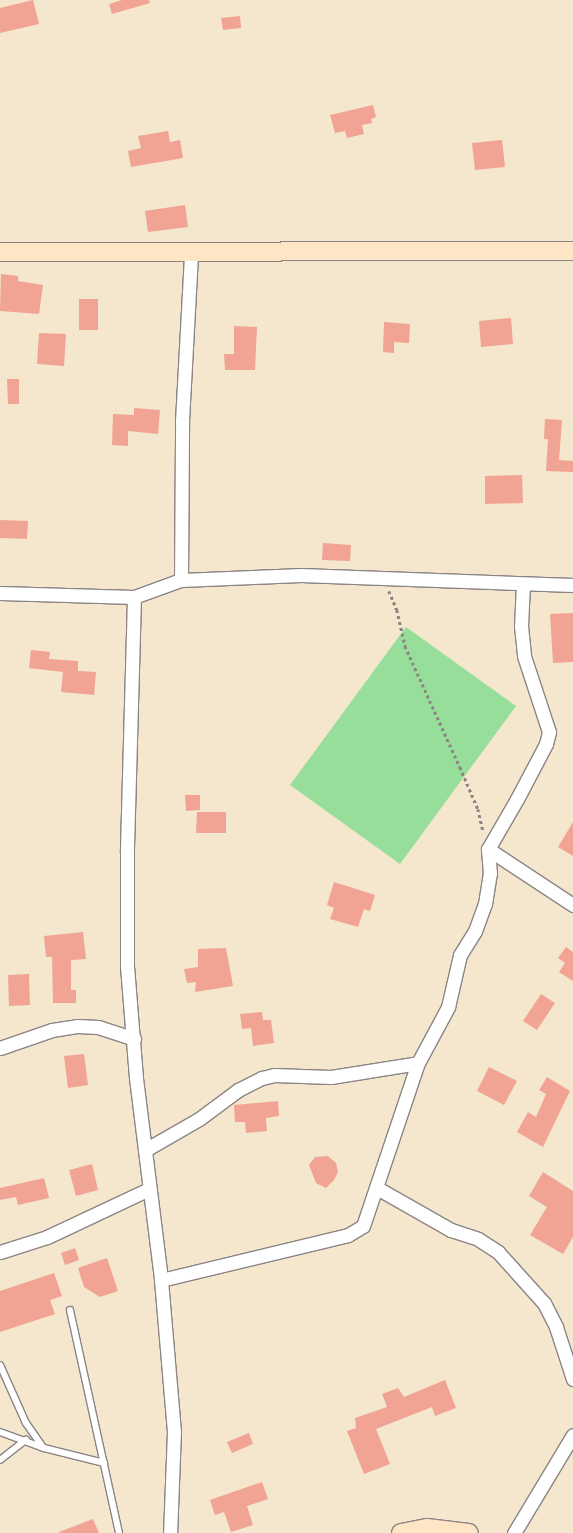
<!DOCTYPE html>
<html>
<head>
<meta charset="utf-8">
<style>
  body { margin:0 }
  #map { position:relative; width:573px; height:1533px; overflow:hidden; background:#f4e7cd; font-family:Alegreya,serif }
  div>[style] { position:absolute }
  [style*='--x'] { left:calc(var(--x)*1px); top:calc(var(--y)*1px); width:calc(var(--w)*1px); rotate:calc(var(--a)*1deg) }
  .green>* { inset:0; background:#96de99 }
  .building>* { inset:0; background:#f1a394 }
  .path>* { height:2.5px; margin-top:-1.25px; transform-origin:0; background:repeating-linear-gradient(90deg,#8b8484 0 3px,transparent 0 6px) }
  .roads { filter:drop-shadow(1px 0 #8b8484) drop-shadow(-1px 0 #8b8484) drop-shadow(0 1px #8b8484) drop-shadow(0 -1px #8b8484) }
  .lane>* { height:6px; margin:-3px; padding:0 3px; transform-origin:3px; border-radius:3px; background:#fff }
  .street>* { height:13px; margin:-6.5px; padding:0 6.5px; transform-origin:6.5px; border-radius:6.5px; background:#fff }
  .secondary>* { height:18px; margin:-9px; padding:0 9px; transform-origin:9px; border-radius:9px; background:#fee5c5 }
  span { translate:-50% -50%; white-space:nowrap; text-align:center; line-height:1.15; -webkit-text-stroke:3px #fcf5e5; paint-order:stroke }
</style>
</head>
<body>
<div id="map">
  <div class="green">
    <div style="clip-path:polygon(406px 627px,516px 706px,400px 864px,290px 785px)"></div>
  </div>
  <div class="building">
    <div style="clip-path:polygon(33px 0,39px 24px,0 33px,0 8px)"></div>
    <div style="clip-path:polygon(122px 0,149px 0,150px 3px,112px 14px,109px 4px)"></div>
    <div style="clip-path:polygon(240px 16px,241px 28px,223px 30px,221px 18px)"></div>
    <div style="clip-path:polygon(373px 105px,376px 117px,371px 119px,372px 123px,362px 125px,364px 134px,347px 138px,345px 131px,335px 133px,330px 115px)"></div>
    <div style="clip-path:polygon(168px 131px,170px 142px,180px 140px,183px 158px,131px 167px,128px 151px,141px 148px,138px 136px)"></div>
    <div style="clip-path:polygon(502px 140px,505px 167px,475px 170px,472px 143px)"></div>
    <div style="clip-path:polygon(185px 205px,188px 227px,148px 232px,145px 211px)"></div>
    <div style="clip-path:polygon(1px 274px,18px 276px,18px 281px,43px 285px,39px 314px,0 311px)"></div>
    <div style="clip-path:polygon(79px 299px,98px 299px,98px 330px,79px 330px)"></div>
    <div style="clip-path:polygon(511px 318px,513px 344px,481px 347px,479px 321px)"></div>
    <div style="clip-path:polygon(384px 322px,410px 324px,409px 343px,394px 342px,394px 353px,383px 352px)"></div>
    <div style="clip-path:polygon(234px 326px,257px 327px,255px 370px,225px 370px,224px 354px,234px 354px)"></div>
    <div style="clip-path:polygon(39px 333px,66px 334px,64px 366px,37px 364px)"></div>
    <div style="clip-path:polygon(7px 379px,19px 379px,19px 404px,8px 404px)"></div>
    <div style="clip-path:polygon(134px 408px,160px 410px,158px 434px,128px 431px,128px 446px,112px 445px,113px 414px,134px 415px)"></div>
    <div style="clip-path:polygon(545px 419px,562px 420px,559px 460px,573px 461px,573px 472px,546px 471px,548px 439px,544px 439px)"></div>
    <div style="clip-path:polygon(522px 475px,523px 503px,485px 504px,485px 476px)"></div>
    <div style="clip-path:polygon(0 520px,28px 521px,27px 539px,0 538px)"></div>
    <div style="clip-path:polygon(323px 543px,351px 545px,350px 561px,322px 560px)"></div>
    <div style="clip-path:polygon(573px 613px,573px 662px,553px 663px,550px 614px)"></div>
    <div style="clip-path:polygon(31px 650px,50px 652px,49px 659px,78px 661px,78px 671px,96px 672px,94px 695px,61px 692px,63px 672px,29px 668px)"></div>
    <div style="clip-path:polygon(185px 795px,200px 795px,200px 810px,186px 811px)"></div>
    <div style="clip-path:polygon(197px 812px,226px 812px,226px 833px,196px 833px)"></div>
    <div style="clip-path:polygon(573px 822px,573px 856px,558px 847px)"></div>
    <div style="clip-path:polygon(334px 882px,375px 895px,370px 911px,364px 909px,358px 927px,330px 919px,334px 908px,327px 905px)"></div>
    <div style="clip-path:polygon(83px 932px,86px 959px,71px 960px,71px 990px,76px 990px,76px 1003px,53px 1003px,52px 957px,46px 957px,44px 936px)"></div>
    <div style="clip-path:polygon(566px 947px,573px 952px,573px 981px,559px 972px,565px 963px,558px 958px)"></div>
    <div style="clip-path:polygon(226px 948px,233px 986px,195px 992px,196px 982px,187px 983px,184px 969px,198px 967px,198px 949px)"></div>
    <div style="clip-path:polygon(29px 974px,30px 1005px,9px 1006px,8px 975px)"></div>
    <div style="clip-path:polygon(541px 994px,555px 1003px,537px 1030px,523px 1021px)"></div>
    <div style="clip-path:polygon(262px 1012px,263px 1020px,271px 1020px,274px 1043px,253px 1046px,251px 1028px,242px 1029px,240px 1014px)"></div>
    <div style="clip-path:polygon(84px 1054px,88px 1085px,68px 1088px,64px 1056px)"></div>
    <div style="clip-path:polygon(489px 1067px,517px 1081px,504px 1105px,477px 1091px)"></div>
    <div style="clip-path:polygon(547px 1077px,570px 1091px,543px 1147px,517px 1132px,528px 1112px,536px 1117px,546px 1094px,539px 1090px)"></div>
    <div style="clip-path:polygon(278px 1101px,279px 1116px,266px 1118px,267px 1131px,246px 1133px,245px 1122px,235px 1122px,234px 1105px)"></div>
    <div style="clip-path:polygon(328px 1156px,336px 1163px,338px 1172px,334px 1180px,326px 1188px,316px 1183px,309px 1165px,315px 1157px)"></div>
    <div style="clip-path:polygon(92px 1164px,98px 1190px,76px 1196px,69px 1170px)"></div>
    <div style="clip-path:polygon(543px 1172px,573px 1191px,573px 1237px,563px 1254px,530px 1235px,547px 1207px,529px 1196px)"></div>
    <div style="clip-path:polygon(44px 1178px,49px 1198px,18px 1205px,16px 1197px,0 1200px,0 1188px)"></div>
    <div style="clip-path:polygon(75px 1248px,79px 1260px,65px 1265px,61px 1253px)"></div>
    <div style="clip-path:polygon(107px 1258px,118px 1291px,100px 1297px,84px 1287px,78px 1268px)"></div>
    <div style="clip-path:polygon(54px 1273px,62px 1296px,50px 1300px,55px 1314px,0 1332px,0 1291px)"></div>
    <div style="clip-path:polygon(445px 1380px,456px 1408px,435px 1416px,432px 1407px,376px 1429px,390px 1464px,364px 1474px,347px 1431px,356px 1428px,355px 1418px,387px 1407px,382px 1394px,398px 1388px,404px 1397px)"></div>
    <div style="clip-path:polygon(249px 1433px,253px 1444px,232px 1453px,227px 1442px)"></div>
    <div style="clip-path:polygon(262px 1482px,268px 1499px,247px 1506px,253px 1525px,231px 1532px,224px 1512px,215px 1515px,210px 1500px)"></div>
    <div style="clip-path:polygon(93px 1519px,99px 1533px,60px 1533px,59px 1532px)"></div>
  </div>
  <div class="path">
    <div style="--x:389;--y:591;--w:21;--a:67"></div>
    <div style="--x:397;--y:610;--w:37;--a:77"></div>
    <div style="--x:405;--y:646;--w:133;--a:65.6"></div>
    <div style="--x:460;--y:767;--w:46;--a:66.8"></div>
    <div style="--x:478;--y:809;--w:23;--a:77"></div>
  </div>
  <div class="roads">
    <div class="lane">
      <div style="--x:70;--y:1310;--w:228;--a:77.6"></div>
      <div style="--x:0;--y:1365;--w:64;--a:65.9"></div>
      <div style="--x:26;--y:1423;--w:29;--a:55"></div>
      <div style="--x:0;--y:1432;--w:47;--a:20"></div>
      <div style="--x:44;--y:1448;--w:62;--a:14"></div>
      <div style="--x:0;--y:1460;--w:33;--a:-38"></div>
    </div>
    <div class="street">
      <div style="--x:181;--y:580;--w:159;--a:-89.6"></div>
      <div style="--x:182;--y:421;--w:168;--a:-86.9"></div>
      <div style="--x:523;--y:584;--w:42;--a:92.7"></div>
      <div style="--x:521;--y:626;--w:30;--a:84"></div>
      <div style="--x:524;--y:656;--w:80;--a:71.8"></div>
      <div style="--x:549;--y:732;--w:12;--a:104"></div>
      <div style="--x:546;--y:744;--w:62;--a:117.8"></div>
      <div style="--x:517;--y:799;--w:58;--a:120.1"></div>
      <div style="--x:488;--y:849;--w:102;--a:33.4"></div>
      <div style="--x:0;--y:593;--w:134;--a:1.7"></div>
      <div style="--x:134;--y:597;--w:50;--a:-19.9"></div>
      <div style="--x:181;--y:580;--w:120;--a:-2.4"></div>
      <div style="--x:301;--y:575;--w:272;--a:2.1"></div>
      <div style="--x:134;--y:597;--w:255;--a:91.6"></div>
      <div style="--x:127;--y:852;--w:114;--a:90"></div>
      <div style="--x:127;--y:966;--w:112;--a:85.4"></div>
      <div style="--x:136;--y:1078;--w:204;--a:82.9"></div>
      <div style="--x:161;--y:1280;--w:152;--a:85.1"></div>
      <div style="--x:174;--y:1431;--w:102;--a:92.2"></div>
      <div style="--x:0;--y:1048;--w:55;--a:-19.1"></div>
      <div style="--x:52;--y:1030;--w:25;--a:-9"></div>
      <div style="--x:77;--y:1026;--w:21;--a:3"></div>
      <div style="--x:98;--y:1027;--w:38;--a:18"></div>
      <div style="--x:145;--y:1150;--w:62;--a:-29.9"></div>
      <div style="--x:199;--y:1119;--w:49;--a:-36.6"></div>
      <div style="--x:238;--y:1090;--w:27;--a:-27"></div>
      <div style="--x:262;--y:1078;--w:12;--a:-14"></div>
      <div style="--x:274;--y:1075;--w:57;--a:2"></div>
      <div style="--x:331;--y:1077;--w:88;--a:-9.1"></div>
      <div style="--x:377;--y:1188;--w:85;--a:29.6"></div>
      <div style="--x:451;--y:1230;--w:28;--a:18"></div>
      <div style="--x:478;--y:1239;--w:24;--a:33"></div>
      <div style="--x:498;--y:1252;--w:69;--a:48"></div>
      <div style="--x:544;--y:1303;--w:27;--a:63"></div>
      <div style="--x:556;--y:1327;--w:55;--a:71.9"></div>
      <div style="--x:0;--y:1252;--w:49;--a:-17.7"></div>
      <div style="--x:47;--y:1237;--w:113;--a:-25.2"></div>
      <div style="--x:161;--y:1280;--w:192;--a:-13.5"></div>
      <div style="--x:348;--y:1235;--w:17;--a:-31"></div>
      <div style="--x:363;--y:1226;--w:172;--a:-71.4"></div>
      <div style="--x:418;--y:1063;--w:64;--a:-61.8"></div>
      <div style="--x:448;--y:1007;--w:53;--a:-77"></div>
      <div style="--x:460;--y:955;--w:28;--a:-58"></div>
      <div style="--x:475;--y:931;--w:29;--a:-70"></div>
      <div style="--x:485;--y:904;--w:31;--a:-81"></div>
      <div style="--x:490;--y:873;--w:24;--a:-95"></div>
      <div style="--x:514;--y:1533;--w:114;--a:-59"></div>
    </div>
    <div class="secondary">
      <div style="--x:0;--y:252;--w:573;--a:-0.1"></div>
      <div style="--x:401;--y:1533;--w:26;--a:-11"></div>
      <div style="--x:427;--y:1528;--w:42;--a:6.8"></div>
    </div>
  </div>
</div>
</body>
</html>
